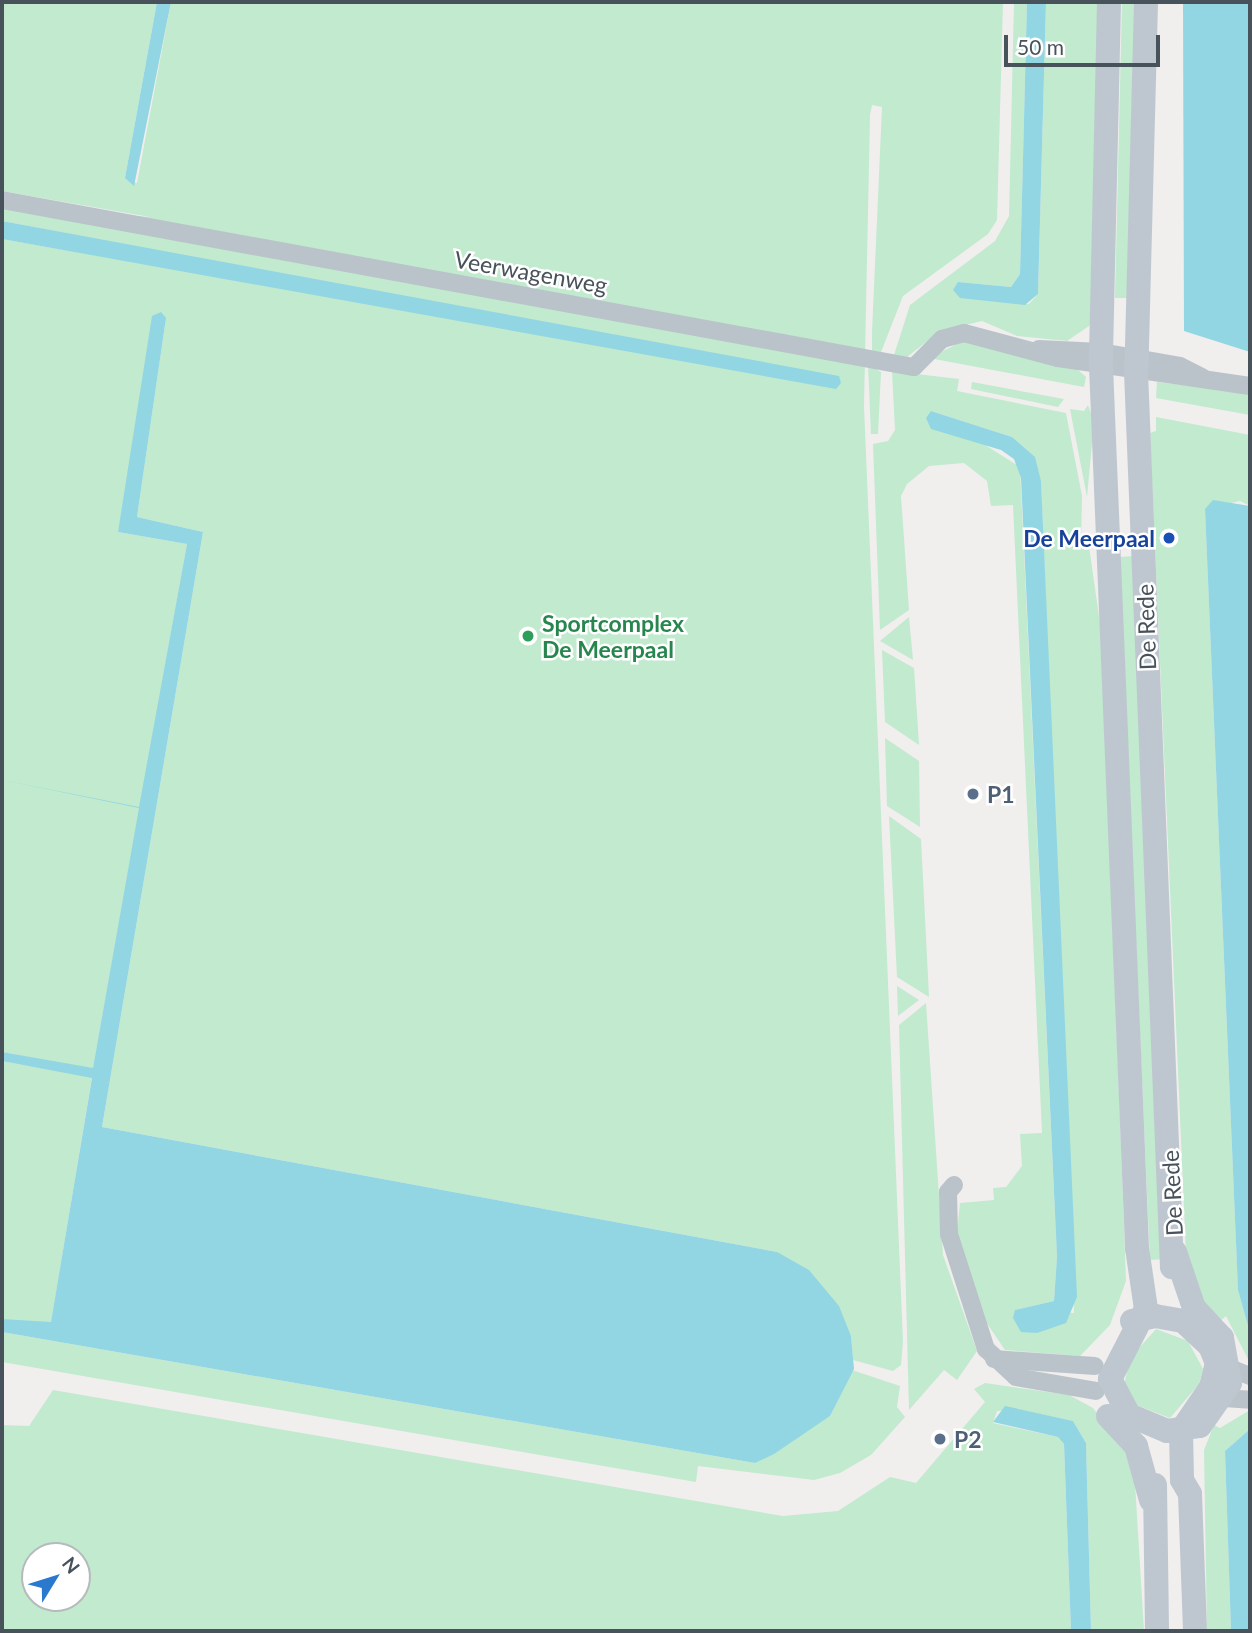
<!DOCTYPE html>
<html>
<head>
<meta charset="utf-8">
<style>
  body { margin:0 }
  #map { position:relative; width:1252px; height:1633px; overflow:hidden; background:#f1eeee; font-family:Lato,sans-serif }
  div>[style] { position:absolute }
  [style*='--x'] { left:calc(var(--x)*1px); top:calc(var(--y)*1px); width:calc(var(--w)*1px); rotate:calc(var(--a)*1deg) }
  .green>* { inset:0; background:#c1eacf }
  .water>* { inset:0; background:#92d6e3 }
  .minor>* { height:18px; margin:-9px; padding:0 9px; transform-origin:9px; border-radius:9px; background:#bbc3ca }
  .secondary>* { height:24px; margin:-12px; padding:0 12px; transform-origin:12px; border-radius:12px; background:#bec7d0 }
  .dots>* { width:19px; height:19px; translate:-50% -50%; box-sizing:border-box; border:4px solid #fff; border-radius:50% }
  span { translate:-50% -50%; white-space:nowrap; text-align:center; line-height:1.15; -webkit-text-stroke:5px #fff; paint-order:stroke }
  .street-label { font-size:23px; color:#48525a }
  .transit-label { font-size:23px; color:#164399; font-weight:700 }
  .right { translate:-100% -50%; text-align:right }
  .leisure-label { font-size:23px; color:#27864d; font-weight:700 }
  .left { translate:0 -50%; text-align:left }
  .service-label { font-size:23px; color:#4e5e75; font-weight:700 }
  .frame { position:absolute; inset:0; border:4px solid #48525a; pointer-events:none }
  .north { position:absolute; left:21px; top:1542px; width:70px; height:70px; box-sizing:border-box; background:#fff; border:2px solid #b6babd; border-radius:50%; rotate:52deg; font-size:19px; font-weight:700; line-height:28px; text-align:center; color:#48525a }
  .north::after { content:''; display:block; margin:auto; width:24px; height:32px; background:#2a79cf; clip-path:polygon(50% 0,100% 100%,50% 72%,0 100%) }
  .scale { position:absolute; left:1004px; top:35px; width:156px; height:32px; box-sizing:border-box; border:4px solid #48525a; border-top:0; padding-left:9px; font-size:21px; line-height:24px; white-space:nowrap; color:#48525a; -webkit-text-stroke:5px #fff; paint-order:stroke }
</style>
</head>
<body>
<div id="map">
  <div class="green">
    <div style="clip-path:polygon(2px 2px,157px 2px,125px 178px,137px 183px,171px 2px,1003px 2px,997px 220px,988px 234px,903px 296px,881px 352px,872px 351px,872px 332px,882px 107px,872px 105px,870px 115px,864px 406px,903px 1342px,901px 1365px,893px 1371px,853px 1360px,851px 1336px,777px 1252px,102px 1127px,203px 532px,137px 517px,166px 318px,118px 532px,187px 544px,93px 1069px,2px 1052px,2px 239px,173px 269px,175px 254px,2px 221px,2px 206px,150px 217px,2px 191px)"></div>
    <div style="clip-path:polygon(1014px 2px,1027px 2px,1020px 274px,1011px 287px,958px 282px,960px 297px,1029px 304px,1038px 294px,1046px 2px,1102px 2px,1095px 311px,1089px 326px,1067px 341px,1017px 336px,982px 321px,940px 331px,907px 357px,894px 355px,910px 305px,995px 241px,1009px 216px)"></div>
    <div style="clip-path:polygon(1122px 2px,1137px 2px,1129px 298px,1115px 298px)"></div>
    <div style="clip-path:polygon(963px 341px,1077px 369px,1086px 377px,1084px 387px,929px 358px)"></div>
    <div style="clip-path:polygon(868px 364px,881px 372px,878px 434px,871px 434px)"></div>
    <div style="clip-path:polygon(evenodd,892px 371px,959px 379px,957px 391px,1066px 413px,1082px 496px,1081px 546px,1089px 546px,1102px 638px,1126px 1281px,1110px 1325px,1080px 1356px,1005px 1350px,986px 1322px,957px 1234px,960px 1203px,994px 1200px,993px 1188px,1006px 1187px,1022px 1166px,1020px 1134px,1042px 1133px,1013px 505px,991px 506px,987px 481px,964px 463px,929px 466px,907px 484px,901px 496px,909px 610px,880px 630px,873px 444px,888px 441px,895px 430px,892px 371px,931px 411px,1012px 437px,1041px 481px,1074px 1313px,1015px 1310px,1054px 1301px,1057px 1257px,1020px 467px,931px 411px)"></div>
    <div style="clip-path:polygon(972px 382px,1064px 399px,1058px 407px,971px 389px)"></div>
    <div style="clip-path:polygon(1157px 382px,1250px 393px,1250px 415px,1156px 398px)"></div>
    <div style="clip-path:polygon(1088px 405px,1094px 422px,1087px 497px,1070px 409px,1084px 411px)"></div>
    <div style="clip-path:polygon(1156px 417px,1250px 435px,1250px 506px,1240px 501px,1205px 509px,1238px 1290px,1250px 1333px,1250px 1363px,1226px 1316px,1219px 1322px,1206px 1307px,1186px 1254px,1150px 433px,1156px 431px)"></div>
    <div style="clip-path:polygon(1135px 556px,1166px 1259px,1150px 1260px,1119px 557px)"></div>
    <div style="clip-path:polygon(909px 617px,913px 660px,880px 641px)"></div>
    <div style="clip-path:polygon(882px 650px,914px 668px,919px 745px,885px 722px)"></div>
    <div style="clip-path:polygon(885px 738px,919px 761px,920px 827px,887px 806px)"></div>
    <div style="clip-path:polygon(889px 816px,921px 839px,929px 997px,897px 977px)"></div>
    <div style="clip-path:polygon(897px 986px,919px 1000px,898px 1016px)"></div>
    <div style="clip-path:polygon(926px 1003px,943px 1255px,977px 1351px,957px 1380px,944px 1370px,909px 1410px,899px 1025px)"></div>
    <div style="clip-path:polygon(2px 1061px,92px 1077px,51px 1323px,42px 1326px,2px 1319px)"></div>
    <div style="clip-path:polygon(1156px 1329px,1188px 1341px,1203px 1369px,1199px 1384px,1170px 1418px,1136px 1405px,1124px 1384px,1131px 1357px)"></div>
    <div style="clip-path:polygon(2px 1332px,755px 1463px,830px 1416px,852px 1370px,900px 1386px,897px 1407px,905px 1417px,871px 1455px,840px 1473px,814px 1480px,698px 1466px,696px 1482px,2px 1362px)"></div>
    <div style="clip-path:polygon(evenodd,985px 1383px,1069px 1395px,1093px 1408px,1125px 1449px,1135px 1483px,1144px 1631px,1091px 1631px,1086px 1443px,1073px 1421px,1020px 1410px,997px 1411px,993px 1423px,1058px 1437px,1064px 1444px,1071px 1631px,2px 1631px,2px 1425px,29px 1426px,53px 1390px,783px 1516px,838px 1511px,890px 1477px,916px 1483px,985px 1402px,974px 1389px,985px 1383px,35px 1556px,77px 1556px,77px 1598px,35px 1598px,35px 1556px)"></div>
    <div style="clip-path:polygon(1250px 1410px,1250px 1429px,1225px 1451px,1231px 1631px,1207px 1631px,1204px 1450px,1214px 1425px,1220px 1428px)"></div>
  </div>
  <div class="water">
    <div style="clip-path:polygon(157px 2px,171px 2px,134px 186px,125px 178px)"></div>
    <div style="clip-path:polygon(1027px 2px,1046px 2px,1038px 294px,1025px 305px,960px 298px,953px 290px,958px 282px,1011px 287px,1020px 274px)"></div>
    <div style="clip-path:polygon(1183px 2px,1250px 2px,1250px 352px,1184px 331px)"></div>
    <div style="clip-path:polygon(2px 221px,839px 376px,841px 383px,836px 389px,2px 239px)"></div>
    <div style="clip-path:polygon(161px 312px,166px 318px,137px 517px,203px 532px,102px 1127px,777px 1252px,809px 1270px,839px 1306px,851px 1336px,854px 1369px,830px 1416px,774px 1454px,755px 1463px,2px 1332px,2px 1319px,51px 1322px,92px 1078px,2px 1061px,2px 1052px,93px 1068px,139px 808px,2px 780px,139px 807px,187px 544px,118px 532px,152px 316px)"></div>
    <div style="clip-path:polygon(931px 411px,1012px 437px,1035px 457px,1041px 481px,1077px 1297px,1066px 1323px,1037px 1333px,1021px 1332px,1013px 1318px,1015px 1310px,1054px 1301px,1057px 1257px,1021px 478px,1014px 459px,1001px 450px,931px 429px,926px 418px)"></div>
    <div style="clip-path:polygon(1213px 500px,1250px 506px,1250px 1333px,1238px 1290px,1205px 509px)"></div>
    <div style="clip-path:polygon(1005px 1406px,1073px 1421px,1086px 1443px,1091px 1631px,1071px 1631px,1064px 1444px,1058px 1437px,993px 1422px)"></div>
    <div style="clip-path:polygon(1250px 1429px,1250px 1631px,1231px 1631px,1225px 1451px)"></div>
  </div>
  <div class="minor">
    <div style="--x:2;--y:200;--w:927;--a:10.38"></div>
    <div style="--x:914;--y:367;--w:40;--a:-45"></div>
    <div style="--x:942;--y:339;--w:23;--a:-15"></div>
    <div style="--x:964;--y:333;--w:97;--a:14.9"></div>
    <div style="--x:1058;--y:358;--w:194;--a:8.3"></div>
    <div style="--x:1039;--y:349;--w:62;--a:2.8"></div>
    <div style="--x:1101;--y:352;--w:80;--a:10"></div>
    <div style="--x:1180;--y:366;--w:25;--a:27"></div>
    <div style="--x:954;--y:1185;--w:9;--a:131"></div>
    <div style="--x:948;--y:1192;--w:42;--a:88.6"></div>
    <div style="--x:949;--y:1234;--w:121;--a:72.2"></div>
    <div style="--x:986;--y:1349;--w:41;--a:43"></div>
    <div style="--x:1016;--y:1377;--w:81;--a:9.9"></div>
    <div style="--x:994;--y:1359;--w:101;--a:4"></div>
    <div style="--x:1230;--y:1368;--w:22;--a:22"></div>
    <div style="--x:1224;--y:1398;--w:26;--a:4"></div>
  </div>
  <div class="secondary">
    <div style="--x:1109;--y:2;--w:364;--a:91.3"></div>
    <div style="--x:1101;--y:366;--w:883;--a:87.66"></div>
    <div style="--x:1137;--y:1248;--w:62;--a:81.6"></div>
    <div style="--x:1146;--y:1309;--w:79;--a:117.2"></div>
    <div style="--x:1110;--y:1379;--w:41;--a:62.2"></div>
    <div style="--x:1129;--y:1415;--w:41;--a:22.8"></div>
    <div style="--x:1167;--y:1431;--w:33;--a:-9"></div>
    <div style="--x:1200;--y:1426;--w:52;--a:-55.1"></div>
    <div style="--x:1230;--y:1383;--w:46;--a:-100.1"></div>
    <div style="--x:1222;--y:1338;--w:41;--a:-133"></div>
    <div style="--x:1194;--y:1308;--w:59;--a:-108.7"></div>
    <div style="--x:1146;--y:2;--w:370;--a:91.5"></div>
    <div style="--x:1136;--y:372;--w:896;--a:87.7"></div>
    <div style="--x:1132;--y:1321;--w:24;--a:-12"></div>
    <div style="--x:1155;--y:1316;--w:28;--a:10"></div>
    <div style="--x:1183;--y:1321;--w:37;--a:43"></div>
    <div style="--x:1210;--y:1346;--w:18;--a:68"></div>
    <div style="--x:1217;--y:1363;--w:25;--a:104"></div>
    <div style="--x:1211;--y:1387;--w:53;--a:124.3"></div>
    <div style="--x:1181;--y:1431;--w:49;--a:88.8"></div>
    <div style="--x:1182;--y:1480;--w:16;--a:60"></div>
    <div style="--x:1190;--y:1494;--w:137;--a:87.9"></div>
    <div style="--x:1108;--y:1416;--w:41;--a:47"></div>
    <div style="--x:1136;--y:1446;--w:56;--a:74.5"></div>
    <div style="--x:1155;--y:1485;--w:146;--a:89.2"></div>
  </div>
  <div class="dots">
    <div style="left:1169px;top:538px;background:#1a4fb4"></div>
    <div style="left:528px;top:636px;background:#2e9e5b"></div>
    <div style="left:973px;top:794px;background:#5c6f8a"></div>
    <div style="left:940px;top:1439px;background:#5c6f8a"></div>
  </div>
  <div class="street-label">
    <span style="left:531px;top:272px;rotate:10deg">Veerwagenweg</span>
    <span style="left:1146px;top:627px;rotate:-92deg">De Rede</span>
    <span style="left:1172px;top:1193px;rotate:-93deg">De Rede</span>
  </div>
  <div class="transit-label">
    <span class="right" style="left:1155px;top:538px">De Meerpaal</span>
  </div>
  <div class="leisure-label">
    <span class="left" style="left:542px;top:636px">Sportcomplex<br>De Meerpaal</span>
  </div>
  <div class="service-label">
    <span class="left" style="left:987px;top:794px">P1</span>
    <span class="left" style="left:954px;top:1439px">P2</span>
  </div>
  <div class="frame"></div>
  <div class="north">N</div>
  <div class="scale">50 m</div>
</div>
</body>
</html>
